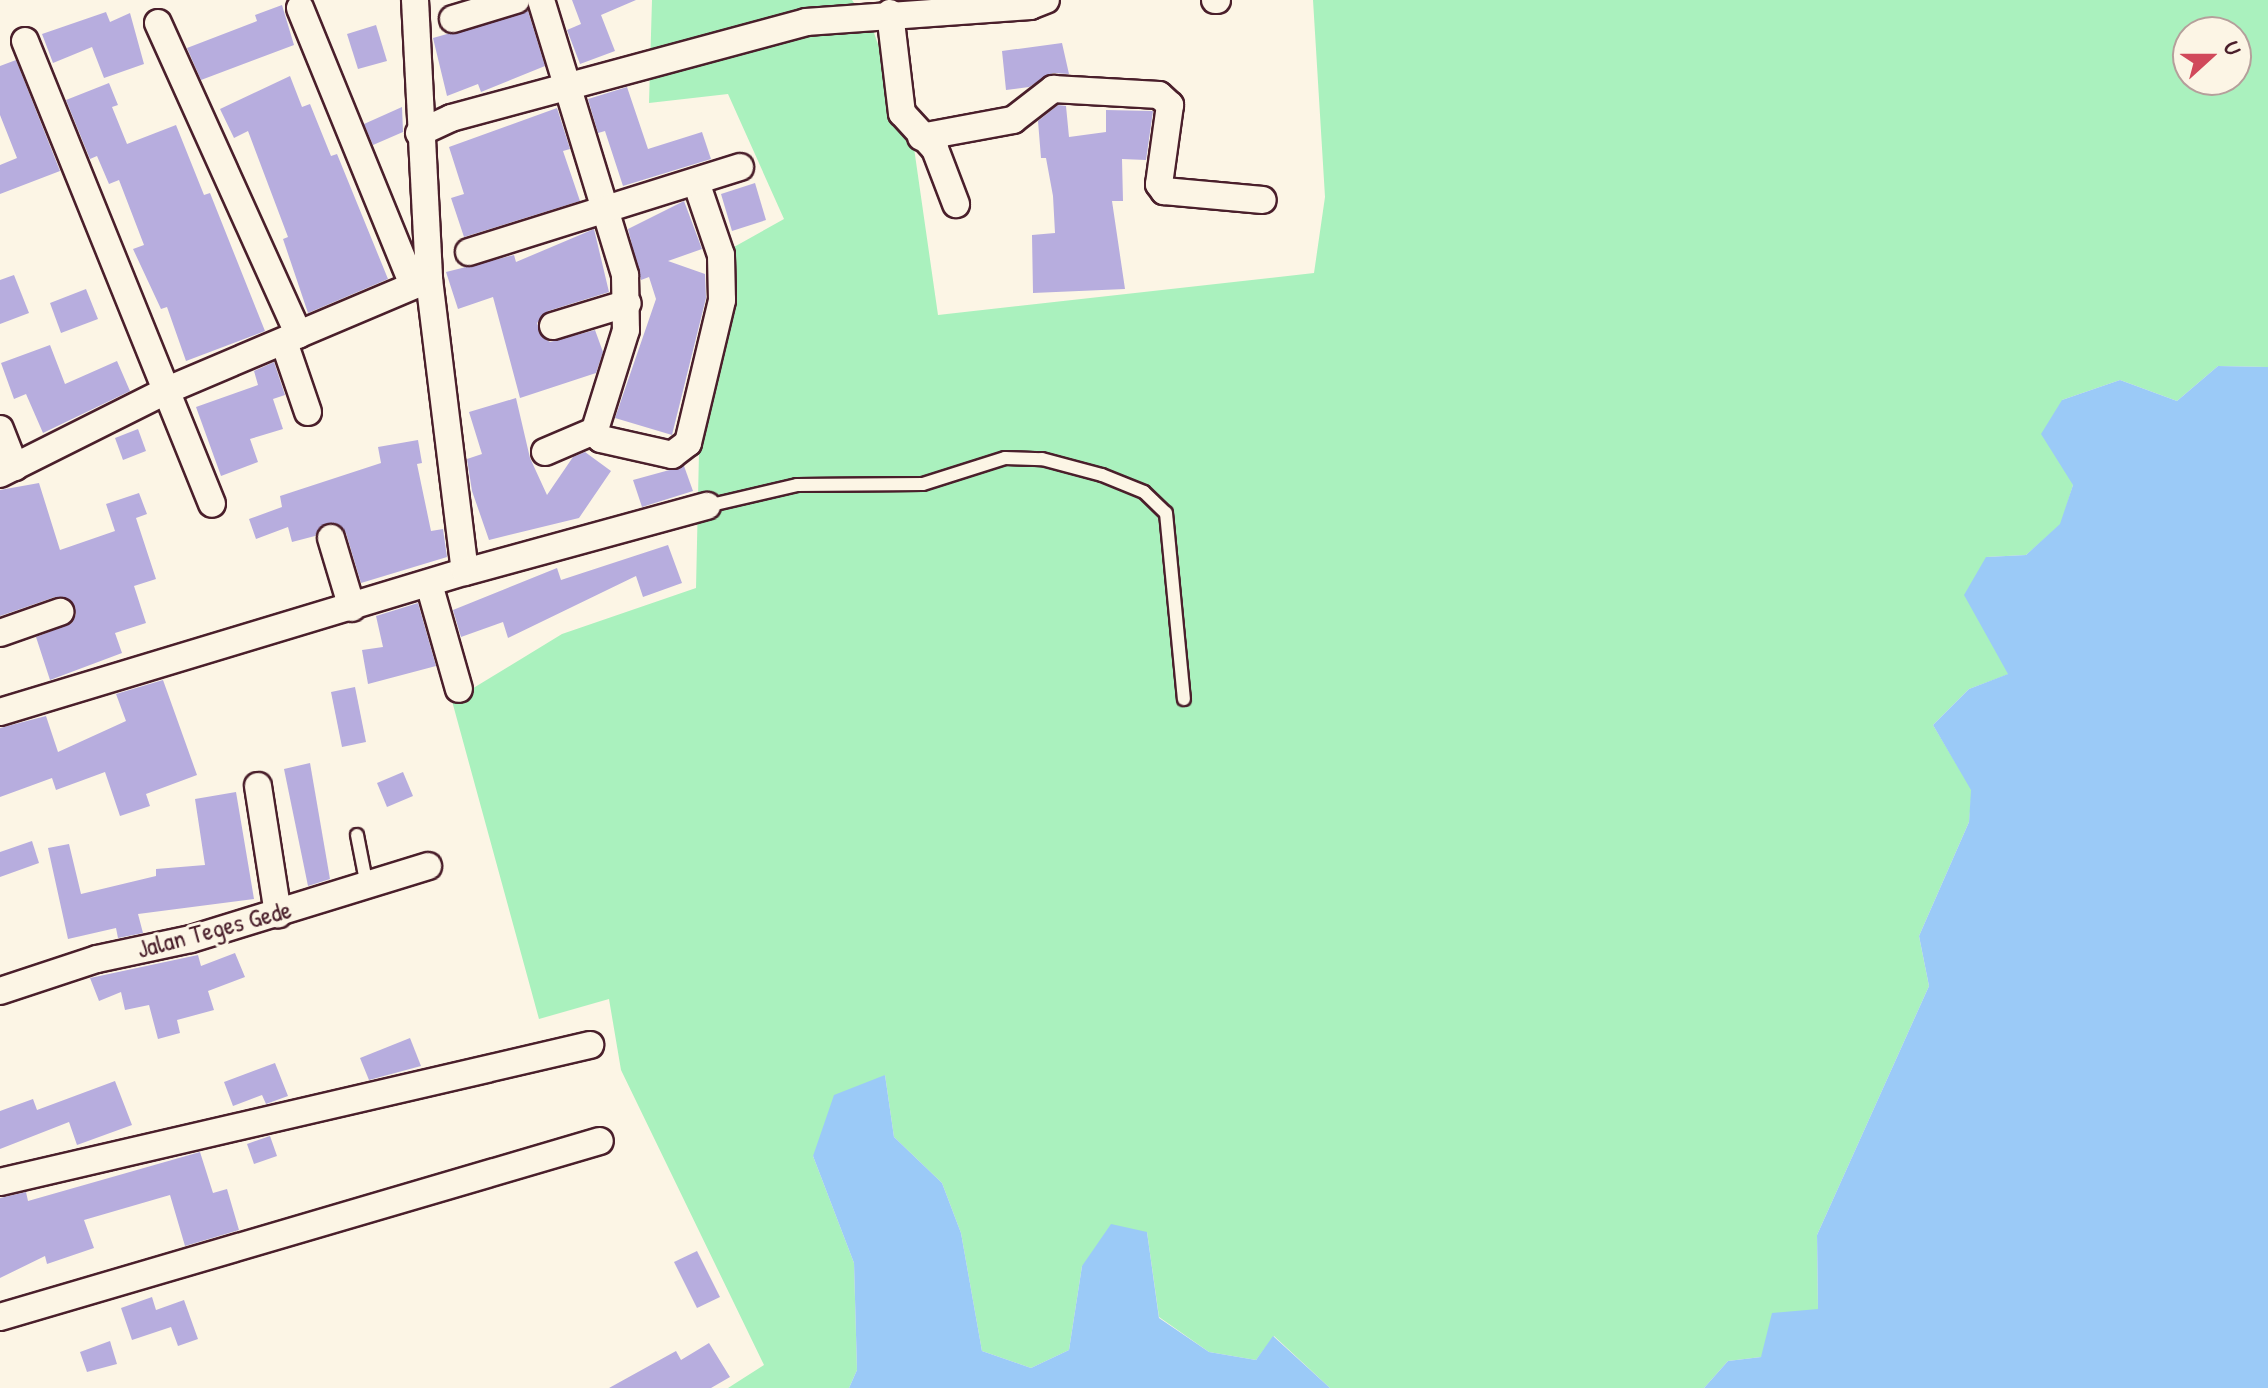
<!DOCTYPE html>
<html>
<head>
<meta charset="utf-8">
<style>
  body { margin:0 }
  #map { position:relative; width:2268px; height:1388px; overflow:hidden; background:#fcf5e5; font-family:"Patrick Hand",sans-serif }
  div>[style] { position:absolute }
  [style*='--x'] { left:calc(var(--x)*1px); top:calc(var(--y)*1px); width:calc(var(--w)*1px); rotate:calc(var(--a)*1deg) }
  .green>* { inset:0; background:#aaf1be }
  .water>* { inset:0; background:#9bcaf7 }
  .building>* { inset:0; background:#b7adde }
  .roads { filter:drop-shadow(2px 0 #4a1f2b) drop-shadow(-2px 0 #4a1f2b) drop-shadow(0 2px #4a1f2b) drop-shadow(0 -2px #4a1f2b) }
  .service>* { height:12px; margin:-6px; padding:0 6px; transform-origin:6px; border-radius:6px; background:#fcf5e5 }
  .minor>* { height:26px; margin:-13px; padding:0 13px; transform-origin:13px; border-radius:13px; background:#fcf5e5 }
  span { translate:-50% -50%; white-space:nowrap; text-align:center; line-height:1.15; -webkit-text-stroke:6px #fcf5e5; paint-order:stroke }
  .street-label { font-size:26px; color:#4a1f2b }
  .north { position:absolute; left:2172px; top:16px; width:80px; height:80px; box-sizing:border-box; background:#fcf5e5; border:2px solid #b59f9b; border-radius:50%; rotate:69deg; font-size:22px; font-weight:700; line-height:32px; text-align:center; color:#4a1f2b }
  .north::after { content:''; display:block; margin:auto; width:28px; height:36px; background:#d1495b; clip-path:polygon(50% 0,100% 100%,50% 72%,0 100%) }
</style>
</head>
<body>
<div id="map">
  <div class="green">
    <div style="clip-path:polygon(evenodd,652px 0,852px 0,873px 30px,914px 148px,938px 315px,1314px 273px,1325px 197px,1313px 0,2268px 0,2268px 367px,2218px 366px,2177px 401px,2120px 380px,2062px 400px,2073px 485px,2061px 524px,2026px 555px,1986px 557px,2009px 674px,1969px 689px,1933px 725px,1972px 790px,1969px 822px,1919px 936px,1929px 986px,1817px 1235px,1818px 1310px,1761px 1357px,1728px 1361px,1704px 1388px,1330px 1388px,1274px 1336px,1256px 1360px,1209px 1352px,1159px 1317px,1147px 1232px,1082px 1266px,1069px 1350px,1031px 1368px,982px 1351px,961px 1233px,942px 1183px,894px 1137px,885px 1075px,813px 1156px,854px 1263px,857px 1370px,849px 1388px,728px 1388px,764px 1365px,621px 1070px,609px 999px,539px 1019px,452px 701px,562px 634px,696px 588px,699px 452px,734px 247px,784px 219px,728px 94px,649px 103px,652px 0,2188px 32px,2236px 32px,2236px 80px,2188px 80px,2188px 32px)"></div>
  </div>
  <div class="water">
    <div style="clip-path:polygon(2218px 366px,2268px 367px,2268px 1388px,1704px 1388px,1728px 1361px,1761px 1357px,1772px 1313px,1818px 1309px,1817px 1235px,1929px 986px,1919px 936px,1969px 822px,1971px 790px,1933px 725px,1969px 689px,2008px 674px,1964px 595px,1986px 557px,2026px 555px,2060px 524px,2073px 485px,2041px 434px,2062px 400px,2120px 380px,2177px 401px)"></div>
    <div style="clip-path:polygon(885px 1075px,894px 1137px,942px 1183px,961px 1233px,982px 1351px,1031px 1368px,1069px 1350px,1082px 1266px,1111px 1224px,1147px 1232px,1159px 1318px,1209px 1352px,1256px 1360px,1273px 1336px,1330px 1388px,849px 1388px,857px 1370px,854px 1263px,813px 1156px,834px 1095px)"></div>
  </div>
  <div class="building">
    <div style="clip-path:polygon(572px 0,636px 0,601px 15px,615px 51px,580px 64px,567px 30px,581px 24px)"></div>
    <div style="clip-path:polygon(282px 5px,294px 45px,201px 80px,187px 48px,257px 21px,255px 15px)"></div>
    <div style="clip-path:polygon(528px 11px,545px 66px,481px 92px,478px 84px,447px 96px,433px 38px)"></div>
    <div style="clip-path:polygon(106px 12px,110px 22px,130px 13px,144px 64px,104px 78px,92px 47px,53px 63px,42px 34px)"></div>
    <div style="clip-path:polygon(376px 25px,387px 61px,358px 69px,347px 34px)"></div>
    <div style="clip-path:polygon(1062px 43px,1069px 74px,1053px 73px,1029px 87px,1006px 90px,1002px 51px)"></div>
    <div style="clip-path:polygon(16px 60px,60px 171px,0 194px,0 165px,17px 158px,0 115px,0 66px)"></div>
    <div style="clip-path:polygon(290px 76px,302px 107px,310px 104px,331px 156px,337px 154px,388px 279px,308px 313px,283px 239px,288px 237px,248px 131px,234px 138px,220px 109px)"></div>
    <div style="clip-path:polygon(109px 83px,118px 105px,112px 107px,127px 144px,176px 125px,204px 195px,210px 193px,265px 331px,186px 361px,167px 307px,161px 309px,133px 249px,144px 245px,119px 180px,109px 184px,97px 156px,90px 159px,66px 100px)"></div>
    <div style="clip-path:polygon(627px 87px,648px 149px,702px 132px,711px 159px,623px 186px,605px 131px,598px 133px,588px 99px)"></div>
    <div style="clip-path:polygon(1058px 105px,1066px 106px,1069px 137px,1106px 132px,1106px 110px,1153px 111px,1146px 160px,1122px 159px,1123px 201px,1112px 201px,1125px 289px,1033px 293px,1032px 235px,1055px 233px,1053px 196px,1046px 158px,1041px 158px,1038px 121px)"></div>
    <div style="clip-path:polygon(402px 107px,403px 132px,373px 145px,364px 124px)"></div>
    <div style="clip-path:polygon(557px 108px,570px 149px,563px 151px,580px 201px,464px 237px,451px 198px,464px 194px,449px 147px)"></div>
    <div style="clip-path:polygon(755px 183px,766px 220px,732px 231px,721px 194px)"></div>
    <div style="clip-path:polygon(684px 201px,702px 249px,668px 261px,705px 274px,706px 298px,672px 435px,615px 418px,656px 299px,649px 277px,641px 280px,628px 229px)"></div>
    <div style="clip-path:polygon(594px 229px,609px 292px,548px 311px,537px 323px,542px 337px,550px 342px,595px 330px,603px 352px,596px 373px,520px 398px,493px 297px,458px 309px,446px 272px,514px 255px,516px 262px)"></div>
    <div style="clip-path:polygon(14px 275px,29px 313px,0 324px,0 280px)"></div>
    <div style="clip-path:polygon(86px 289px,98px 319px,61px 333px,50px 303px)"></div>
    <div style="clip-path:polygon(50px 345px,65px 384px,117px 361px,130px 391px,43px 433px,26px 394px,14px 399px,1px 363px)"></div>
    <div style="clip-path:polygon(274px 362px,285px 395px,273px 399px,283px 429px,250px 439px,258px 462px,221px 476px,196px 407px,258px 385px,254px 371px)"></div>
    <div style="clip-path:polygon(516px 398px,530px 458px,547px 495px,573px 457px,585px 452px,611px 471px,579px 518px,489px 540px,472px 491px,467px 459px,482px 454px,469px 412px)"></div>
    <div style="clip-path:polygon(138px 429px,146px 451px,123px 460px,115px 438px)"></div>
    <div style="clip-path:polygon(418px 440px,422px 463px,417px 464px,431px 531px,443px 529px,447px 557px,361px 583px,346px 533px,335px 523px,320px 527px,315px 536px,292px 542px,288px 527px,256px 539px,249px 519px,282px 507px,280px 496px,381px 463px,378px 447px)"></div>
    <div style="clip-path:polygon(684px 466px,693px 491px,642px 507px,633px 480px)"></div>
    <div style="clip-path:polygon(39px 483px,60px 550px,115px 531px,106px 504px,139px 493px,147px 514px,136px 518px,156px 579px,134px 586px,146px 623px,115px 633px,122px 653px,50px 680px,36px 637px,72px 623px,76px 614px,71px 600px,55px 597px,0 616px,0 490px)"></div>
    <div style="clip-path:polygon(668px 545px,682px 583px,643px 597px,636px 576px,508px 638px,503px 622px,461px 637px,453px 610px,557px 568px,561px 580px)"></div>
    <div style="clip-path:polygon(418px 603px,436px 666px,368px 684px,362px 650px,383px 647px,376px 616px)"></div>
    <div style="clip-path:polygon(163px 680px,197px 775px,146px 794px,150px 806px,120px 816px,105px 772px,56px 790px,52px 778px,0 797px,0 728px,46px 716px,58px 752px,126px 721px,116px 694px)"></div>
    <div style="clip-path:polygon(355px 687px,366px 742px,342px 747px,331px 692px)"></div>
    <div style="clip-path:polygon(310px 763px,330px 879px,308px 886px,284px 769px)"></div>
    <div style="clip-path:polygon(403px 772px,413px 796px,387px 807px,377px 783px)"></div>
    <div style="clip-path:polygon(236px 792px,254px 899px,138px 914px,143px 933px,118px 938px,116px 928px,68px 939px,48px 848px,69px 844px,81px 894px,156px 876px,156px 869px,205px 865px,195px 799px)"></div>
    <div style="clip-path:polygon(32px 841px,39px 863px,0 877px,0 852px)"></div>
    <div style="clip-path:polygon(235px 953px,245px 977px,208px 991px,214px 1010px,177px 1020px,180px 1033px,158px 1039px,149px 1005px,125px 1010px,121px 992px,99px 1001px,90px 978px,198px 955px,201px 966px)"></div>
    <div style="clip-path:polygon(410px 1038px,421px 1066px,369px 1080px,360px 1058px)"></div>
    <div style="clip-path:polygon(275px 1063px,288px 1096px,266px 1104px,262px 1095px,233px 1106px,224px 1082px)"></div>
    <div style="clip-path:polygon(115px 1081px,132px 1125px,77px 1145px,69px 1122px,0 1149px,0 1111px,33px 1099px,37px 1110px)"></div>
    <div style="clip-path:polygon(270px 1136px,277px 1156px,254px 1164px,247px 1144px)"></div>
    <div style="clip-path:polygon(200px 1152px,213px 1193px,227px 1189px,239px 1230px,185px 1246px,170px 1195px,84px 1220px,94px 1248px,47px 1264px,45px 1256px,0 1278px,0 1198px,26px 1192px,28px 1201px)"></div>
    <div style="clip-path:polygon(697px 1251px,720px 1297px,697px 1308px,674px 1262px)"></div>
    <div style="clip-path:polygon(152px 1297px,156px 1310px,184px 1300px,198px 1339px,178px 1346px,171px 1327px,132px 1340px,121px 1308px)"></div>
    <div style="clip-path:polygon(110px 1341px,117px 1364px,87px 1372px,80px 1352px)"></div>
    <div style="clip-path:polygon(709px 1343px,730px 1377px,711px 1388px,609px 1388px,676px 1351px,681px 1360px)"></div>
  </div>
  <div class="roads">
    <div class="service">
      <div style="--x:707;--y:506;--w:92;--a:-13.1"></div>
      <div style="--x:797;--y:485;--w:126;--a:-0.5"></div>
      <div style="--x:923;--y:484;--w:86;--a:-17.6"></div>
      <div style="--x:1005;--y:458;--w:37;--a:2"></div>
      <div style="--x:1042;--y:459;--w:62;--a:14.9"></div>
      <div style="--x:1102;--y:475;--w:45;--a:22"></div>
      <div style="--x:1144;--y:492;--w:30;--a:44"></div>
      <div style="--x:1166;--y:513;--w:187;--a:84.5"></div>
      <div style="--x:357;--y:835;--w:52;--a:78.9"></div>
    </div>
    <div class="minor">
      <div style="--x:415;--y:0;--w:279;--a:87.1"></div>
      <div style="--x:429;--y:279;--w:295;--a:83"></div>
      <div style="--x:541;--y:0;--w:288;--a:73"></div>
      <div style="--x:625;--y:275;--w:55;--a:89"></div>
      <div style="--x:626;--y:330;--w:108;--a:107.3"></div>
      <div style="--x:594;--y:433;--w:9;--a:41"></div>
      <div style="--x:601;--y:439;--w:73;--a:12.7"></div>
      <div style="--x:672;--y:455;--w:20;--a:-37"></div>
      <div style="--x:688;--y:443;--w:147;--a:-76.6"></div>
      <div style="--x:722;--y:300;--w:45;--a:-91.3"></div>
      <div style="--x:721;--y:255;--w:77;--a:-108.9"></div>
      <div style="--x:1215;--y:0;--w:2;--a:0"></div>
      <div style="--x:300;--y:8;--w:299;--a:67.8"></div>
      <div style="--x:890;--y:13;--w:101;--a:83.2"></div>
      <div style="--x:902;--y:113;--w:49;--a:47.5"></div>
      <div style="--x:935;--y:149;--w:59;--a:69.1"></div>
      <div style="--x:453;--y:19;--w:66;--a:-16.8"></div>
      <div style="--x:158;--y:23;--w:342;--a:65.7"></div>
      <div style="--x:25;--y:41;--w:499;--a:68"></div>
      <div style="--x:419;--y:133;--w:35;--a:-25"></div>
      <div style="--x:451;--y:118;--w:368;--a:-15.1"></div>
      <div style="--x:806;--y:22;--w:225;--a:-4.1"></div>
      <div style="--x:1030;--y:6;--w:17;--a:-21"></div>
      <div style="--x:921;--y:137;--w:94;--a:-10.5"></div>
      <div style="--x:1013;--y:120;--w:51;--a:-37.8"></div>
      <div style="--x:1053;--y:89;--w:106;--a:3.2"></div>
      <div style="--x:1159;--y:95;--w:15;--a:42"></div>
      <div style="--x:1170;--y:105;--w:80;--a:97.9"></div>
      <div style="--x:1159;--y:184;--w:9;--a:54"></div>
      <div style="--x:1164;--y:191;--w:99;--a:5.2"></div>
      <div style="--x:469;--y:252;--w:284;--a:-17.4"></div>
      <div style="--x:553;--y:326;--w:78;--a:-17"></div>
      <div style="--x:284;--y:342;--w:74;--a:71.1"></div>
      <div style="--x:0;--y:429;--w:41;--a:68.5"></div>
      <div style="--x:545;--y:452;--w:53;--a:-23.2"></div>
      <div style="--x:0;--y:474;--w:190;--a:-26.6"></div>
      <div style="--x:170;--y:389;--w:281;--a:-23"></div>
      <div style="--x:331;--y:538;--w:73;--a:73.3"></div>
      <div style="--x:429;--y:584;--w:109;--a:74.1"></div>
      <div style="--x:0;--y:633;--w:64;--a:-19.3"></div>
      <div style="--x:0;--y:712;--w:486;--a:-16.8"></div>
      <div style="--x:465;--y:572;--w:251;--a:-15.3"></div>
      <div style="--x:258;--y:786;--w:130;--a:81.1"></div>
      <div style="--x:0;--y:991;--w:102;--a:-18.3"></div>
      <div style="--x:97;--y:959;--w:96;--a:-12"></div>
      <div style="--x:191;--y:939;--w:248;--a:-17.1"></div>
      <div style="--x:0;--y:1182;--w:606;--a:-13.07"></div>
      <div style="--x:0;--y:1317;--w:625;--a:-16.35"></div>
    </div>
  </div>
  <div class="street-label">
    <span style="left:214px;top:929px;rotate:-15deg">Jalan Teges Gede</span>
  </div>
  <div class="north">U</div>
</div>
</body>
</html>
